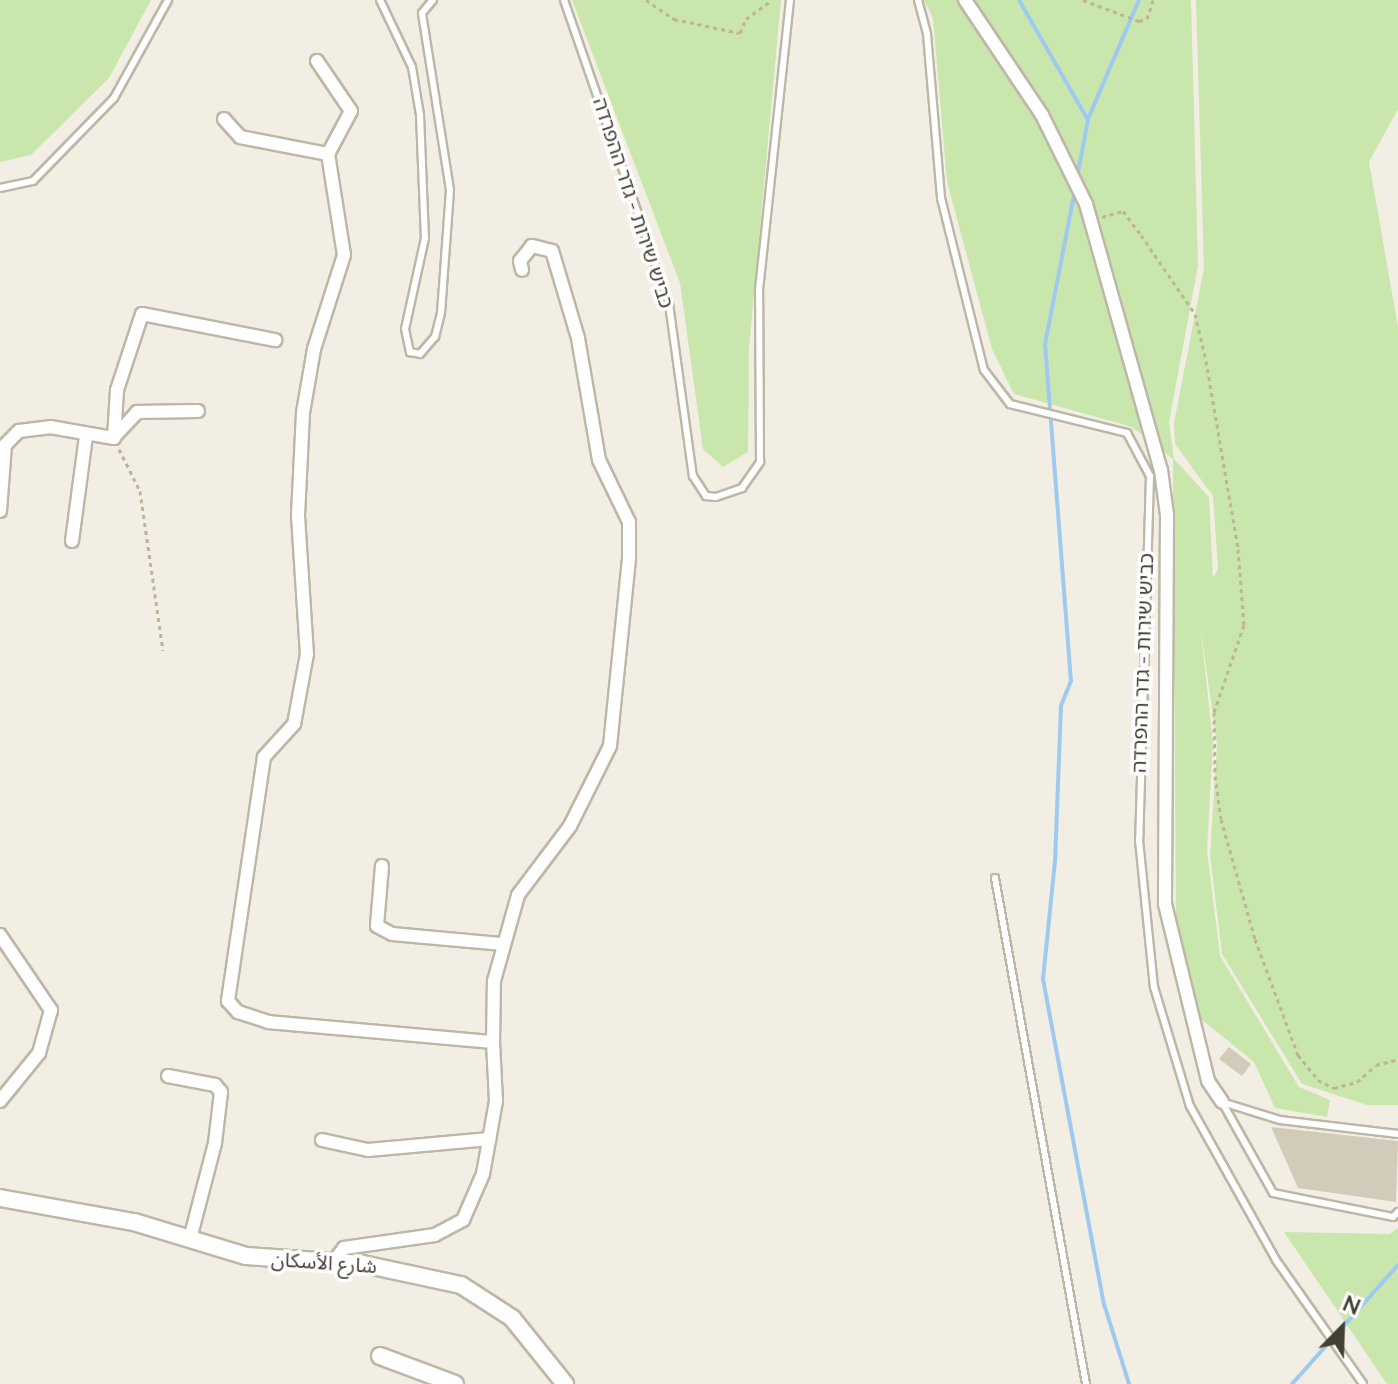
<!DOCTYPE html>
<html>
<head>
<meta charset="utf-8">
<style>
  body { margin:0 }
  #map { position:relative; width:1398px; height:1384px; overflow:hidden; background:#f2eee4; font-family:"Nunito Sans","Noto Sans Arabic","Noto Sans Hebrew",sans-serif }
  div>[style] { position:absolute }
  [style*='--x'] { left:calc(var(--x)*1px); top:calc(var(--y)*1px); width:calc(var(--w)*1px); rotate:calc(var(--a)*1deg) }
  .green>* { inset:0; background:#c9e7ac }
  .stream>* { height:4px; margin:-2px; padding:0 2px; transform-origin:2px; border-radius:2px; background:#9fcaef }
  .building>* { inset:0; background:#d3cbb9 }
  .path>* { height:3px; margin-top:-1.5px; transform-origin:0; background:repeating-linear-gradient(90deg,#bfb398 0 4px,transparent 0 8px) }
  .roads { filter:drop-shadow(2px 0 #bdb7a7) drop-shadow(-2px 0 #bdb7a7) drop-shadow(0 2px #bdb7a7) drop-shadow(0 -2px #bdb7a7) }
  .service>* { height:6px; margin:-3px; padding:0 3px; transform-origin:3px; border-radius:3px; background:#fff }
  .minor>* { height:12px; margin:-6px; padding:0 6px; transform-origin:6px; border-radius:6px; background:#fff }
  .tertiary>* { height:16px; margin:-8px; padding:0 8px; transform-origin:8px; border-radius:8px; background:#fff }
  span { translate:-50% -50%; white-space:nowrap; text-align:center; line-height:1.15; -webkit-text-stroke:7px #fff; paint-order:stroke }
  .street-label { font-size:20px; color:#443f34 }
  .north { position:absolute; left:1302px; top:1288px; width:80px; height:80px; -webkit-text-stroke:6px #fff; paint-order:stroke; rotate:23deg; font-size:22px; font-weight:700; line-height:32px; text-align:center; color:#443f34 }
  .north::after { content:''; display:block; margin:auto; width:28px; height:36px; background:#443f34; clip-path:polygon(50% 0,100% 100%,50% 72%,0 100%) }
</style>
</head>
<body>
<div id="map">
  <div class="green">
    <div style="clip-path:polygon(0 0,151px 0,109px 78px,31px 155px,0 162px)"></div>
    <div style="clip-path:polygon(572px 0,781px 0,749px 348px,748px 452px,723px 467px,703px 449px,680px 283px)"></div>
    <div style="clip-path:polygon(924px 0,1191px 0,1198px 266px,1169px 422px,1174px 459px,1209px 497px,1213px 578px,1218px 569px,1213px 496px,1175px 444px,1174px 423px,1204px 268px,1196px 0,1398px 0,1398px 109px,1369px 162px,1398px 327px,1398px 1105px,1367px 1105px,1302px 1084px,1222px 954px,1210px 855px,1217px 745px,1200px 624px,1213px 742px,1207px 851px,1220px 956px,1299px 1087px,1330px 1100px,1327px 1117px,1275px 1108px,1254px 1062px,1201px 1019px,1176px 921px,1173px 459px,1132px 427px,1014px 394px,992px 349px,947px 182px,933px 18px)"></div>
    <div style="clip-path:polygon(1398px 1228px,1398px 1384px,1387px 1384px,1284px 1232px,1390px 1234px)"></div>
  </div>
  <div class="stream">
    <div style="--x:1019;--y:0;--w:138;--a:60.1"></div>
    <div style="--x:1088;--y:120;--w:59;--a:100.7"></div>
    <div style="--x:1088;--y:119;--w:129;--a:-66.8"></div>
    <div style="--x:1075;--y:190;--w:157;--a:101"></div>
    <div style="--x:1045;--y:344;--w:338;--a:85.6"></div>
    <div style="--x:1071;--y:681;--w:27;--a:112"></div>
    <div style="--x:1061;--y:706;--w:155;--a:92.2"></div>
    <div style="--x:1055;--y:861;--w:119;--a:95.8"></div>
    <div style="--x:1043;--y:979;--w:331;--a:79.4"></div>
    <div style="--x:1104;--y:1304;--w:84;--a:72.6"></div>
    <div style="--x:1292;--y:1384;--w:159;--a:-48.3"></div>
  </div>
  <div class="building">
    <div style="clip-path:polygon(1229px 1047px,1251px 1064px,1242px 1076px,1219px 1059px)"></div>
    <div style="clip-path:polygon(1271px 1127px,1398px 1141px,1396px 1202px,1298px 1188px)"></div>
  </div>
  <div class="path">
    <div style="--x:646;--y:0;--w:34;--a:34"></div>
    <div style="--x:674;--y:19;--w:67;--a:12"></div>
    <div style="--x:740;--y:33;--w:15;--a:-67"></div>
    <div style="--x:746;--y:19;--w:32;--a:-36"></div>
    <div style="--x:1083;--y:0;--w:60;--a:20.6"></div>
    <div style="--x:1139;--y:21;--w:8;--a:-14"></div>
    <div style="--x:1147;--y:19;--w:20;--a:-72"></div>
    <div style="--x:1102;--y:217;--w:22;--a:-16"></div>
    <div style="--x:1123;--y:211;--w:30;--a:53"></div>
    <div style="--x:1141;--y:235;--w:96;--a:55.6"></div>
    <div style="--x:1195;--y:314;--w:48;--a:76.8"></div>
    <div style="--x:1206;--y:361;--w:191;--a:80.3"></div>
    <div style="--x:1238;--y:549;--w:76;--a:85.5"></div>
    <div style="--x:1244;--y:625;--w:92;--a:109"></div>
    <div style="--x:1214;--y:712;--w:64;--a:89.1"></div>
    <div style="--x:1215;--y:776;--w:43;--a:82.1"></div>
    <div style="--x:1221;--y:819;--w:125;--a:74.2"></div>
    <div style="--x:1255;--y:939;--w:124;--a:69.7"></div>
    <div style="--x:1298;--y:1055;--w:32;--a:51"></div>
    <div style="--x:1318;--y:1080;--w:18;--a:27"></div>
    <div style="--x:1334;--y:1088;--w:24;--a:-15"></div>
    <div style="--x:1357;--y:1082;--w:25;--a:-42"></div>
    <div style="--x:1376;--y:1065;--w:23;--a:-15"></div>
    <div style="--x:119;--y:449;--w:47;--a:63.4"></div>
    <div style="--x:140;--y:491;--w:161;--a:81.8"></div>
  </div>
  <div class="roads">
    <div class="service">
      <div style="--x:380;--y:0;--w:74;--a:64.5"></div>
      <div style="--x:412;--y:67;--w:49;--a:80.5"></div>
      <div style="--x:420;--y:115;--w:123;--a:87.7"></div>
      <div style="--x:425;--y:238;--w:93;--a:102.4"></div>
      <div style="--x:405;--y:329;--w:24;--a:78"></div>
      <div style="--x:410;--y:352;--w:10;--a:11"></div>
      <div style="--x:420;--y:354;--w:23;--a:-49"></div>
      <div style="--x:435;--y:337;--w:25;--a:-76"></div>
      <div style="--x:441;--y:313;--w:123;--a:-85.8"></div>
      <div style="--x:450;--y:190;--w:179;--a:-99"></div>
      <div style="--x:422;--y:13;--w:17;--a:-50"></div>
      <div style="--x:564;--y:0;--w:322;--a:70.9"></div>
      <div style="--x:669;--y:304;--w:174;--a:82.1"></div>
      <div style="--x:693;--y:476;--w:24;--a:57"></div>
      <div style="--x:706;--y:496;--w:10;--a:6"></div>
      <div style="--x:716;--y:497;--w:28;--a:-19"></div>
      <div style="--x:742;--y:488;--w:32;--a:-55"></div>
      <div style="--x:760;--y:462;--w:172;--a:-90.3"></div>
      <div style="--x:759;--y:290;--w:292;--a:-83.9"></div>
      <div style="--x:918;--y:0;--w:35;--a:75"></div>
      <div style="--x:927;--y:34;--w:165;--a:85.1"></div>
      <div style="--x:941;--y:198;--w:177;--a:76"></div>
      <div style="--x:984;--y:370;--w:43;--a:52.6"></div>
      <div style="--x:1010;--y:404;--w:121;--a:13.9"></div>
      <div style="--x:1127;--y:433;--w:49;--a:61.9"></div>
      <div style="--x:1150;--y:476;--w:364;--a:91.7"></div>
      <div style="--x:1139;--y:840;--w:148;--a:84.2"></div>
      <div style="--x:1154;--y:987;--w:124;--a:73.2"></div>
      <div style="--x:1190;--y:1106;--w:176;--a:60.8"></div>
      <div style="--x:1276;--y:1260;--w:151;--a:54.9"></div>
      <div style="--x:0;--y:188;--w:34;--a:-12"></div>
      <div style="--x:33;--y:181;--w:116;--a:-45.7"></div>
      <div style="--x:114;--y:98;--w:112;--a:-61.1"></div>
      <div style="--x:995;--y:878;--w:514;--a:79.8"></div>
      <div style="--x:1222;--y:1102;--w:104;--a:60.7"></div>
      <div style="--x:1273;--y:1193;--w:122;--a:11.3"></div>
      <div style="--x:1393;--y:1217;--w:7;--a:-45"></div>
      <div style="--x:1222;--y:1102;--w:61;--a:17.2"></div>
      <div style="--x:1280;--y:1120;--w:119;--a:6.8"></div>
    </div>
    <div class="minor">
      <div style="--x:965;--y:0;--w:138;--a:56.2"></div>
      <div style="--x:1042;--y:115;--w:99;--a:63.7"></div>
      <div style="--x:1086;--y:204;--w:276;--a:74.3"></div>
      <div style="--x:1161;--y:470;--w:45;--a:82.4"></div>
      <div style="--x:1167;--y:515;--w:389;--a:90.3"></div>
      <div style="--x:1165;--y:904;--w:182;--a:76.3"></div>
      <div style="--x:1208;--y:1081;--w:25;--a:56"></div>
      <div style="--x:317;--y:61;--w:60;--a:55.8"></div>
      <div style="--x:351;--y:111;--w:49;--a:118.1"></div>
      <div style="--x:328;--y:154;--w:102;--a:81"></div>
      <div style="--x:344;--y:255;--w:99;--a:107.7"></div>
      <div style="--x:314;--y:349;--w:65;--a:99.8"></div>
      <div style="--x:303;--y:413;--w:103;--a:92.8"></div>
      <div style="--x:298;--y:516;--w:138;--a:86.3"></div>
      <div style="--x:307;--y:654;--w:71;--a:100.5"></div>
      <div style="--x:294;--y:724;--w:45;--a:132.3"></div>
      <div style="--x:264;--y:757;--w:247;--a:98.4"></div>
      <div style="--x:228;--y:1001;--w:15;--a:48"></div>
      <div style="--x:238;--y:1012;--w:32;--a:18"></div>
      <div style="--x:268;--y:1022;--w:226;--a:5.1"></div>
      <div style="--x:493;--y:1042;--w:59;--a:87.1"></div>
      <div style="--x:496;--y:1101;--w:74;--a:100.1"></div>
      <div style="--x:483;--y:1174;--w:50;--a:113.5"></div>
      <div style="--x:463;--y:1220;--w:32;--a:152"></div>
      <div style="--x:435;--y:1235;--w:92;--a:171.9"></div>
      <div style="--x:344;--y:1248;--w:20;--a:127"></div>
      <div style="--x:224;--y:119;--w:24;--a:48"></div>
      <div style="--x:240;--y:137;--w:90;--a:10.9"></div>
      <div style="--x:115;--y:436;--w:33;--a:-47"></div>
      <div style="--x:137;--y:412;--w:61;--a:-0.9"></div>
      <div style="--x:114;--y:438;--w:48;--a:-86.4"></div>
      <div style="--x:117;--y:390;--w:80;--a:-71.8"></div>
      <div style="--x:142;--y:314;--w:136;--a:11.1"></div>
      <div style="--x:0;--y:511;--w:66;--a:-85.7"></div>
      <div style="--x:5;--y:445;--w:20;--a:-45"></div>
      <div style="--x:19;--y:431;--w:31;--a:-7"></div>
      <div style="--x:50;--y:427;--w:65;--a:9.8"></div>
      <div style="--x:72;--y:541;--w:106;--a:-82.4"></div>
      <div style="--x:382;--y:866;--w:60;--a:94.8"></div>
      <div style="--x:377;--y:926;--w:17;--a:28"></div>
      <div style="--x:392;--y:934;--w:109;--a:5.2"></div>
      <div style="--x:0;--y:935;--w:91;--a:55.8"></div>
      <div style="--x:51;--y:1010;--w:45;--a:105.6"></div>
      <div style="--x:39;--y:1053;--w:62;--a:129.1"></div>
      <div style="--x:493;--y:1042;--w:61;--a:-89.1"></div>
      <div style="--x:494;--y:981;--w:89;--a:-74.4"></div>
      <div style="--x:518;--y:895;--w:86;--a:-53"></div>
      <div style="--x:570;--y:826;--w:89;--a:-63.4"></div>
      <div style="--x:610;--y:746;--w:189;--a:-84.2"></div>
      <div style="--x:629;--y:558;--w:36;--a:-90"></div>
      <div style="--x:629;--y:522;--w:69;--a:-115.8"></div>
      <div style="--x:599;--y:460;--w:124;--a:-99.8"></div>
      <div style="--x:578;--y:338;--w:91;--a:-106.6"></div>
      <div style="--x:552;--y:251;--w:21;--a:-166"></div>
      <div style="--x:532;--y:246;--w:19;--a:129"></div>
      <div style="--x:520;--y:261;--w:9;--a:77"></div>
      <div style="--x:168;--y:1076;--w:48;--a:10.8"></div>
      <div style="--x:215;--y:1085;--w:9;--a:49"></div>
      <div style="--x:221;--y:1092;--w:51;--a:96.7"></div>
      <div style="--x:215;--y:1143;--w:99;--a:104.6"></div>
      <div style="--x:322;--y:1140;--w:47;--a:12.3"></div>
      <div style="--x:368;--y:1150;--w:122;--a:-5.2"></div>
    </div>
    <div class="tertiary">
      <div style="--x:0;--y:1198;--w:136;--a:10.2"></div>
      <div style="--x:134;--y:1222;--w:117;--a:16.9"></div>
      <div style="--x:246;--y:1256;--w:117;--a:3.9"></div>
      <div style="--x:363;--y:1264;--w:100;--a:12.1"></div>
      <div style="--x:461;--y:1285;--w:61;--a:32.9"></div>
      <div style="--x:512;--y:1318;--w:85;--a:51.2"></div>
      <div style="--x:380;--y:1356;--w:80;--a:20.5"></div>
    </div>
  </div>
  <div class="street-label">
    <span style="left:633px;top:203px;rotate:72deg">כביש שירות - גדר ההפרדה</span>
    <span style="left:1143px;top:663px;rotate:-88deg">כביש שירות - גדר ההפרדה</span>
    <span style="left:324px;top:1263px;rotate:4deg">شارع الأسكان</span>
  </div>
  <div class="north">N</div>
</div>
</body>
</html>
